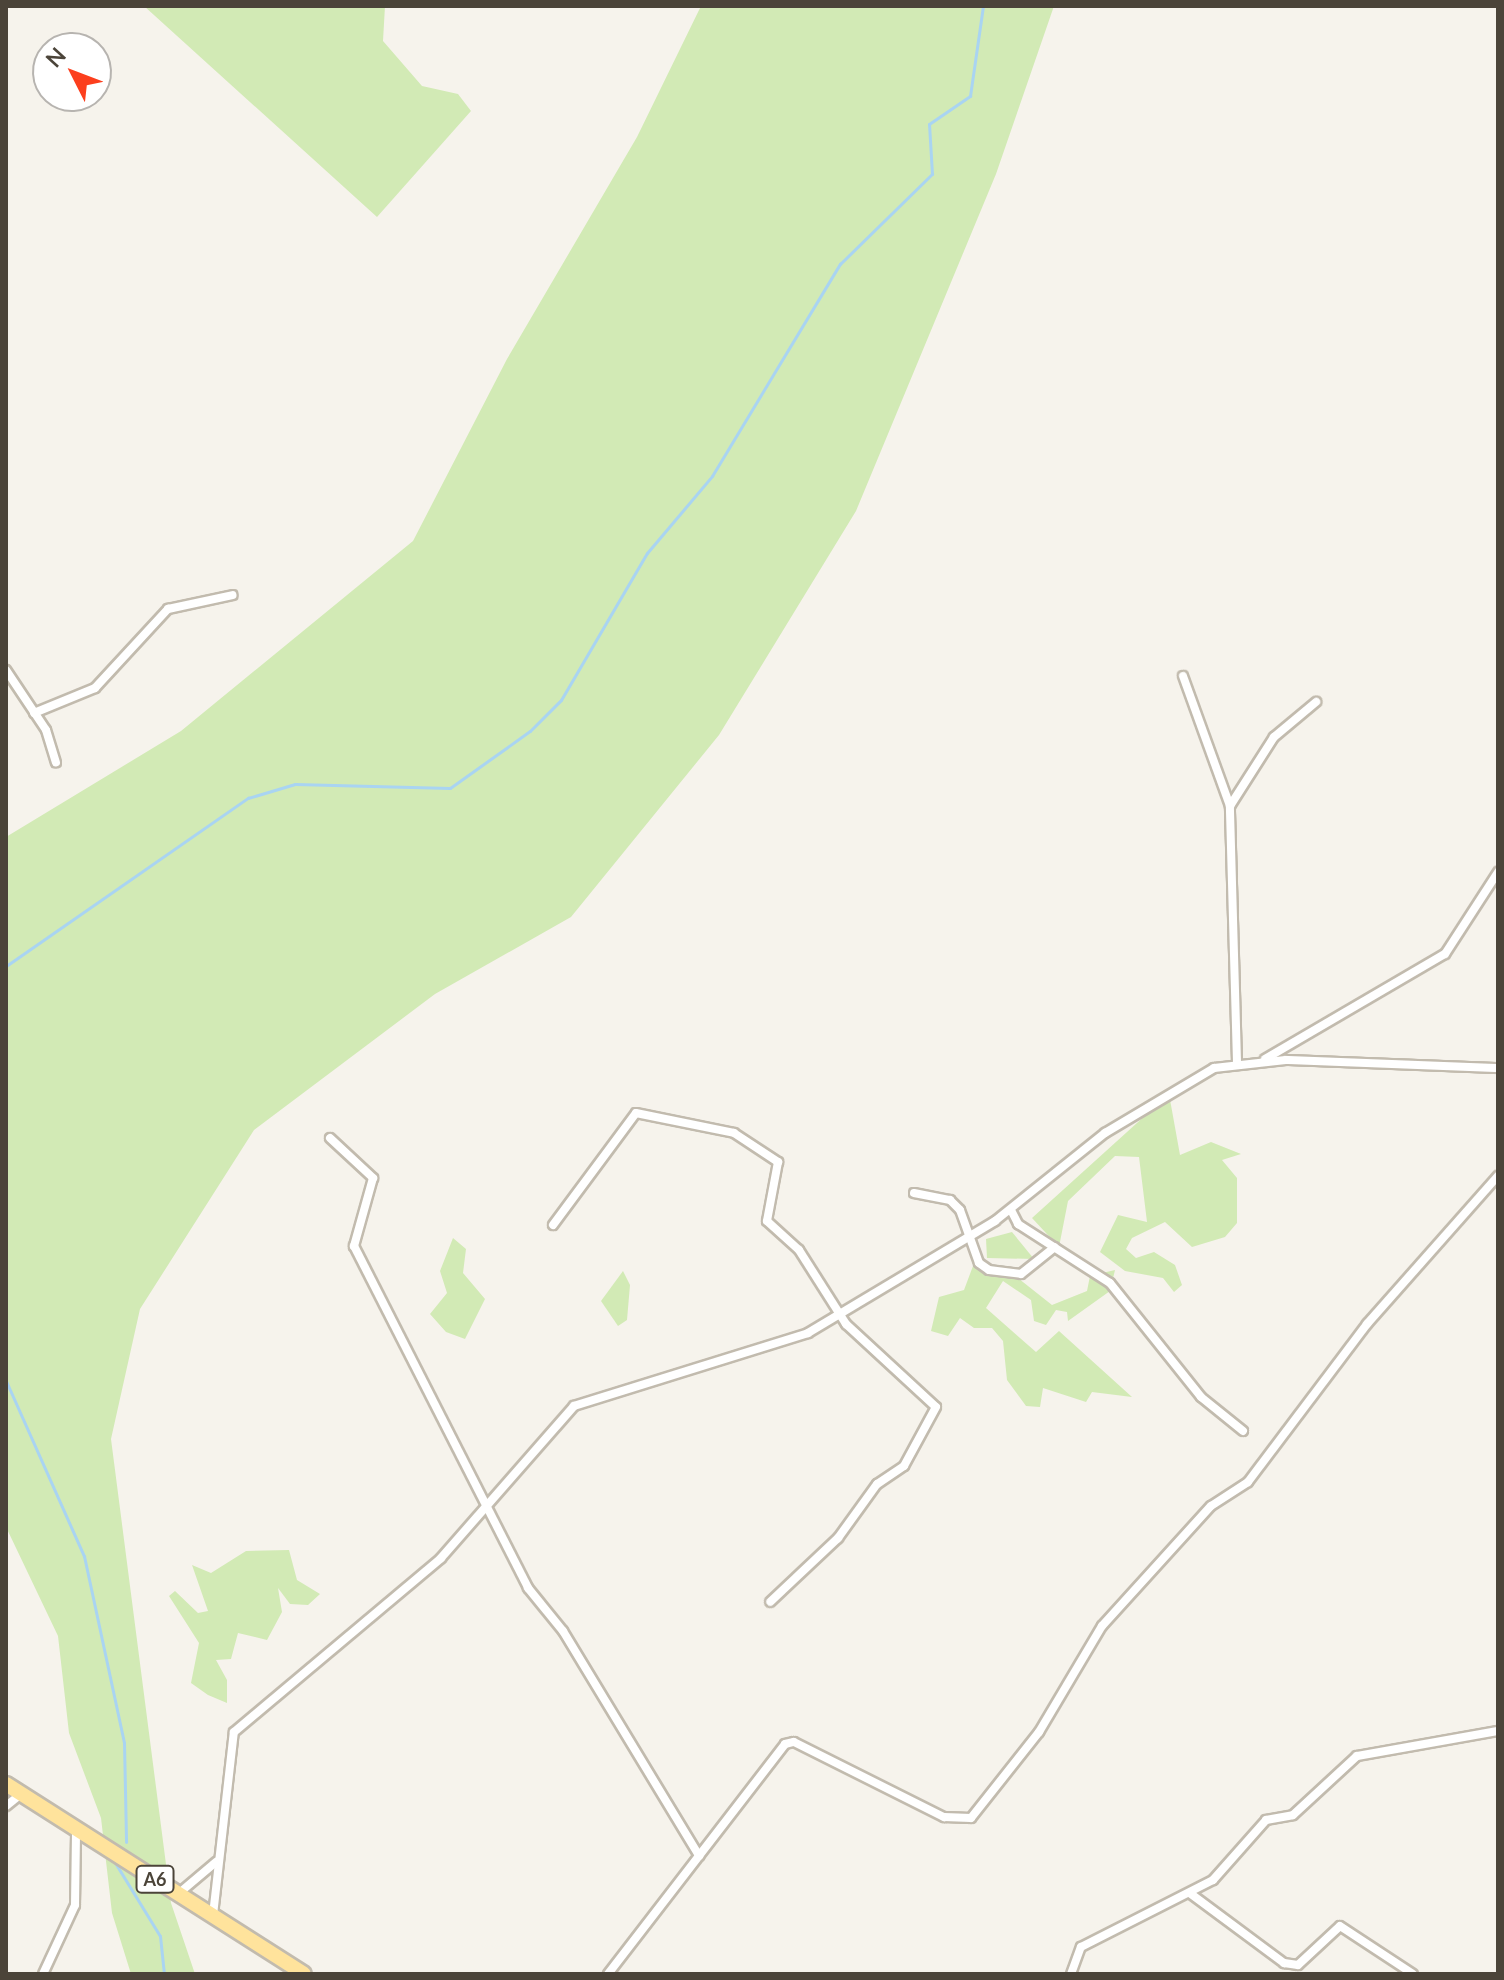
<!DOCTYPE html>
<html>
<head>
<meta charset="utf-8">
<style>
  body { margin:0 }
  #map { position:relative; width:1504px; height:1980px; overflow:hidden; background:#f6f3ec; font-family:Lato,sans-serif }
  div>[style] { position:absolute }
  [style*='--x'] { left:calc(var(--x)*1px); top:calc(var(--y)*1px); width:calc(var(--w)*1px); rotate:calc(var(--a)*1deg) }
  .green>* { inset:0; background:#d2eab5 }
  .stream>* { height:3px; margin:-1.5px; padding:0 1.5px; transform-origin:1.5px; border-radius:1.5px; background:#a9d4f2 }
  .roads { filter:drop-shadow(2px 0 #c2bbae) drop-shadow(-2px 0 #c2bbae) drop-shadow(0 2px #c2bbae) drop-shadow(0 -2px #c2bbae) }
  .minor>* { height:8px; margin:-4px; padding:0 4px; transform-origin:4px; border-radius:4px; background:#fff }
  .primary>* { height:14px; margin:-7px; padding:0 7px; transform-origin:7px; border-radius:7px; background:#ffe39c }
  span { translate:-50% -50%; white-space:nowrap; text-align:center; line-height:1.15; -webkit-text-stroke:6px #fff; paint-order:stroke }
  .shield-label span { padding:2px 6px; background:#fff; border:2px solid; border-radius:6px; -webkit-text-stroke-width:0 }
  .shield-label { font-size:18px; color:#4b4439; font-weight:700 }
  .frame { position:absolute; inset:0; border:8px solid #4b4439; pointer-events:none }
  .north { position:absolute; left:32px; top:32px; width:80px; height:80px; box-sizing:border-box; background:#fff; border:2px solid #b7b4b0; border-radius:50%; rotate:312deg; font-size:22px; font-weight:700; line-height:32px; text-align:center; color:#4b4439 }
  .north::after { content:''; display:block; margin:auto; width:28px; height:36px; background:#fc3f1d; clip-path:polygon(50% 0,100% 100%,50% 72%,0 100%) }
</style>
</head>
<body>
<div id="map">
  <div class="green">
    <div style="clip-path:polygon(144px 6px,385px 6px,383px 41px,422px 86px,458px 94px,471px 111px,377px 217px)"></div>
    <div style="clip-path:polygon(701px 6px,1054px 6px,996px 174px,856px 511px,719px 735px,571px 917px,435px 994px,254px 1130px,140px 1309px,111px 1439px,171px 1903px,195px 1974px,131px 1974px,112px 1913px,101px 1818px,69px 1733px,58px 1636px,6px 1527px,6px 837px,181px 731px,413px 541px,507px 359px,637px 137px)"></div>
    <div style="clip-path:polygon(1169px 1094px,1180px 1155px,1211px 1142px,1241px 1154px,1222px 1160px,1237px 1178px,1237px 1223px,1225px 1237px,1192px 1247px,1165px 1222px,1132px 1238px,1126px 1249px,1136px 1258px,1154px 1252px,1175px 1265px,1182px 1285px,1174px 1292px,1163px 1278px,1125px 1271px,1100px 1252px,1118px 1215px,1147px 1222px,1139px 1157px,1115px 1156px,1068px 1201px,1059px 1247px,1032px 1218px)"></div>
    <div style="clip-path:polygon(1012px 1232px,1034px 1259px,987px 1258px,986px 1239px)"></div>
    <div style="clip-path:polygon(453px 1238px,466px 1249px,463px 1273px,485px 1299px,465px 1339px,446px 1332px,430px 1314px,447px 1293px,440px 1271px)"></div>
    <div style="clip-path:polygon(973px 1266px,1014px 1275px,1052px 1305px,1087px 1291px,1090px 1276px,1115px 1270px,1110px 1291px,1068px 1321px,1067px 1312px,1056px 1310px,1046px 1325px,1034px 1321px,1031px 1300px,1003px 1281px,986px 1308px,1036px 1352px,1059px 1331px,1132px 1397px,1092px 1392px,1086px 1402px,1043px 1388px,1040px 1407px,1026px 1406px,1007px 1380px,1003px 1341px,992px 1328px,974px 1328px,960px 1318px,948px 1336px,931px 1331px,939px 1297px,964px 1290px)"></div>
    <div style="clip-path:polygon(623px 1271px,630px 1285px,627px 1320px,618px 1326px,601px 1301px)"></div>
    <div style="clip-path:polygon(289px 1550px,297px 1580px,320px 1594px,308px 1605px,290px 1604px,278px 1588px,282px 1612px,267px 1640px,238px 1633px,231px 1659px,216px 1660px,227px 1680px,227px 1703px,208px 1695px,191px 1683px,199px 1643px,169px 1596px,175px 1591px,198px 1613px,208px 1611px,192px 1565px,211px 1573px,246px 1551px)"></div>
  </div>
  <div class="stream">
    <div style="--x:6;--y:966;--w:295;--a:-34.8"></div>
    <div style="--x:248;--y:798;--w:49;--a:-16.6"></div>
    <div style="--x:295;--y:784;--w:155;--a:1.5"></div>
    <div style="--x:450;--y:788;--w:98;--a:-35.5"></div>
    <div style="--x:530;--y:731;--w:44;--a:-45"></div>
    <div style="--x:561;--y:700;--w:170;--a:-59.7"></div>
    <div style="--x:647;--y:553;--w:101;--a:-49.8"></div>
    <div style="--x:712;--y:476;--w:248;--a:-58.9"></div>
    <div style="--x:840;--y:264;--w:129;--a:-44.4"></div>
    <div style="--x:932;--y:174;--w:50;--a:-93.4"></div>
    <div style="--x:929;--y:124;--w:50;--a:-34.3"></div>
    <div style="--x:970;--y:96;--w:91;--a:-81.8"></div>
    <div style="--x:6;--y:1381;--w:192;--a:66"></div>
    <div style="--x:84;--y:1556;--w:191;--a:77.9"></div>
    <div style="--x:124;--y:1743;--w:99;--a:88.8"></div>
    <div style="--x:114;--y:1861;--w:88;--a:58.5"></div>
    <div style="--x:160;--y:1936;--w:38;--a:84"></div>
  </div>
  <div class="roads">
    <div class="minor">
      <div style="--x:6;--y:670;--w:72;--a:56.3"></div>
      <div style="--x:46;--y:730;--w:34;--a:73"></div>
      <div style="--x:1183;--y:676;--w:138;--a:70.1"></div>
      <div style="--x:34;--y:713;--w:66;--a:-22.3"></div>
      <div style="--x:95;--y:688;--w:108;--a:-47.3"></div>
      <div style="--x:168;--y:609;--w:66;--a:-12.2"></div>
      <div style="--x:1265;--y:1059;--w:208;--a:-30.3"></div>
      <div style="--x:1445;--y:954;--w:98;--a:-57.1"></div>
      <div style="--x:1237;--y:1062;--w:256;--a:-91.6"></div>
      <div style="--x:1230;--y:806;--w:82;--a:-57.5"></div>
      <div style="--x:1274;--y:737;--w:55;--a:-39.8"></div>
      <div style="--x:330;--y:1138;--w:59;--a:42.9"></div>
      <div style="--x:373;--y:1178;--w:71;--a:105.6"></div>
      <div style="--x:354;--y:1246;--w:384;--a:63"></div>
      <div style="--x:528;--y:1588;--w:55;--a:50.9"></div>
      <div style="--x:563;--y:1631;--w:263;--a:58.8"></div>
      <div style="--x:914;--y:1193;--w:37;--a:11"></div>
      <div style="--x:950;--y:1200;--w:14;--a:45"></div>
      <div style="--x:960;--y:1210;--w:56;--a:70.3"></div>
      <div style="--x:979;--y:1263;--w:12;--a:35"></div>
      <div style="--x:989;--y:1270;--w:32;--a:7"></div>
      <div style="--x:1021;--y:1274;--w:43;--a:-38.5"></div>
      <div style="--x:1011;--y:1210;--w:16;--a:63"></div>
      <div style="--x:1018;--y:1224;--w:109;--a:32.7"></div>
      <div style="--x:1110;--y:1283;--w:146;--a:51.4"></div>
      <div style="--x:1201;--y:1397;--w:54;--a:39"></div>
      <div style="--x:553;--y:1225;--w:139;--a:-53.5"></div>
      <div style="--x:636;--y:1113;--w:100;--a:11.5"></div>
      <div style="--x:734;--y:1133;--w:53;--a:33.4"></div>
      <div style="--x:778;--y:1162;--w:60;--a:100.6"></div>
      <div style="--x:767;--y:1221;--w:43;--a:42.2"></div>
      <div style="--x:799;--y:1250;--w:88;--a:57.6"></div>
      <div style="--x:846;--y:1324;--w:122;--a:42.7"></div>
      <div style="--x:936;--y:1407;--w:67;--a:118.5"></div>
      <div style="--x:904;--y:1466;--w:32;--a:146"></div>
      <div style="--x:877;--y:1484;--w:67;--a:125.8"></div>
      <div style="--x:838;--y:1538;--w:93;--a:136.7"></div>
      <div style="--x:6;--y:1806;--w:19;--a:-39"></div>
      <div style="--x:178;--y:1894;--w:50;--a:-40.1"></div>
      <div style="--x:1191;--y:1894;--w:116;--a:36.6"></div>
      <div style="--x:1284;--y:1963;--w:14;--a:8"></div>
      <div style="--x:1298;--y:1965;--w:57;--a:-42.9"></div>
      <div style="--x:1340;--y:1926;--w:87;--a:33.3"></div>
      <div style="--x:213;--y:1915;--w:184;--a:-83.5"></div>
      <div style="--x:234;--y:1732;--w:270;--a:-40"></div>
      <div style="--x:441;--y:1558;--w:202;--a:-48.8"></div>
      <div style="--x:574;--y:1406;--w:245;--a:-17.3"></div>
      <div style="--x:808;--y:1333;--w:218;--a:-30.9"></div>
      <div style="--x:995;--y:1221;--w:141;--a:-38.7"></div>
      <div style="--x:1105;--y:1133;--w:127;--a:-30.8"></div>
      <div style="--x:1214;--y:1068;--w:72;--a:-6.3"></div>
      <div style="--x:1286;--y:1060;--w:212;--a:2.2"></div>
      <div style="--x:43;--y:1974;--w:76;--a:-65.1"></div>
      <div style="--x:75;--y:1905;--w:75;--a:-89.2"></div>
      <div style="--x:608;--y:1974;--w:290;--a:-52.4"></div>
      <div style="--x:785;--y:1744;--w:9;--a:-13"></div>
      <div style="--x:794;--y:1742;--w:168;--a:26.6"></div>
      <div style="--x:944;--y:1817;--w:27;--a:2"></div>
      <div style="--x:971;--y:1818;--w:110;--a:-51.7"></div>
      <div style="--x:1039;--y:1732;--w:123;--a:-59.3"></div>
      <div style="--x:1102;--y:1626;--w:162;--a:-47.8"></div>
      <div style="--x:1211;--y:1506;--w:44;--a:-33"></div>
      <div style="--x:1248;--y:1482;--w:198;--a:-53"></div>
      <div style="--x:1367;--y:1324;--w:198;--a:-48.5"></div>
      <div style="--x:1071;--y:1974;--w:29;--a:-70"></div>
      <div style="--x:1081;--y:1947;--w:148;--a:-26.9"></div>
      <div style="--x:1213;--y:1880;--w:80;--a:-48.5"></div>
      <div style="--x:1266;--y:1820;--w:27;--a:-10"></div>
      <div style="--x:1293;--y:1815;--w:87;--a:-42.7"></div>
      <div style="--x:1357;--y:1756;--w:143;--a:-10.1"></div>
    </div>
    <div class="primary">
      <div style="--x:6;--y:1784;--w:353;--a:32.5"></div>
    </div>
  </div>
  <div class="shield-label">
    <span style="left:155px;top:1879px">A6</span>
  </div>
  <div class="frame"></div>
  <div class="north">N</div>
</div>
</body>
</html>
